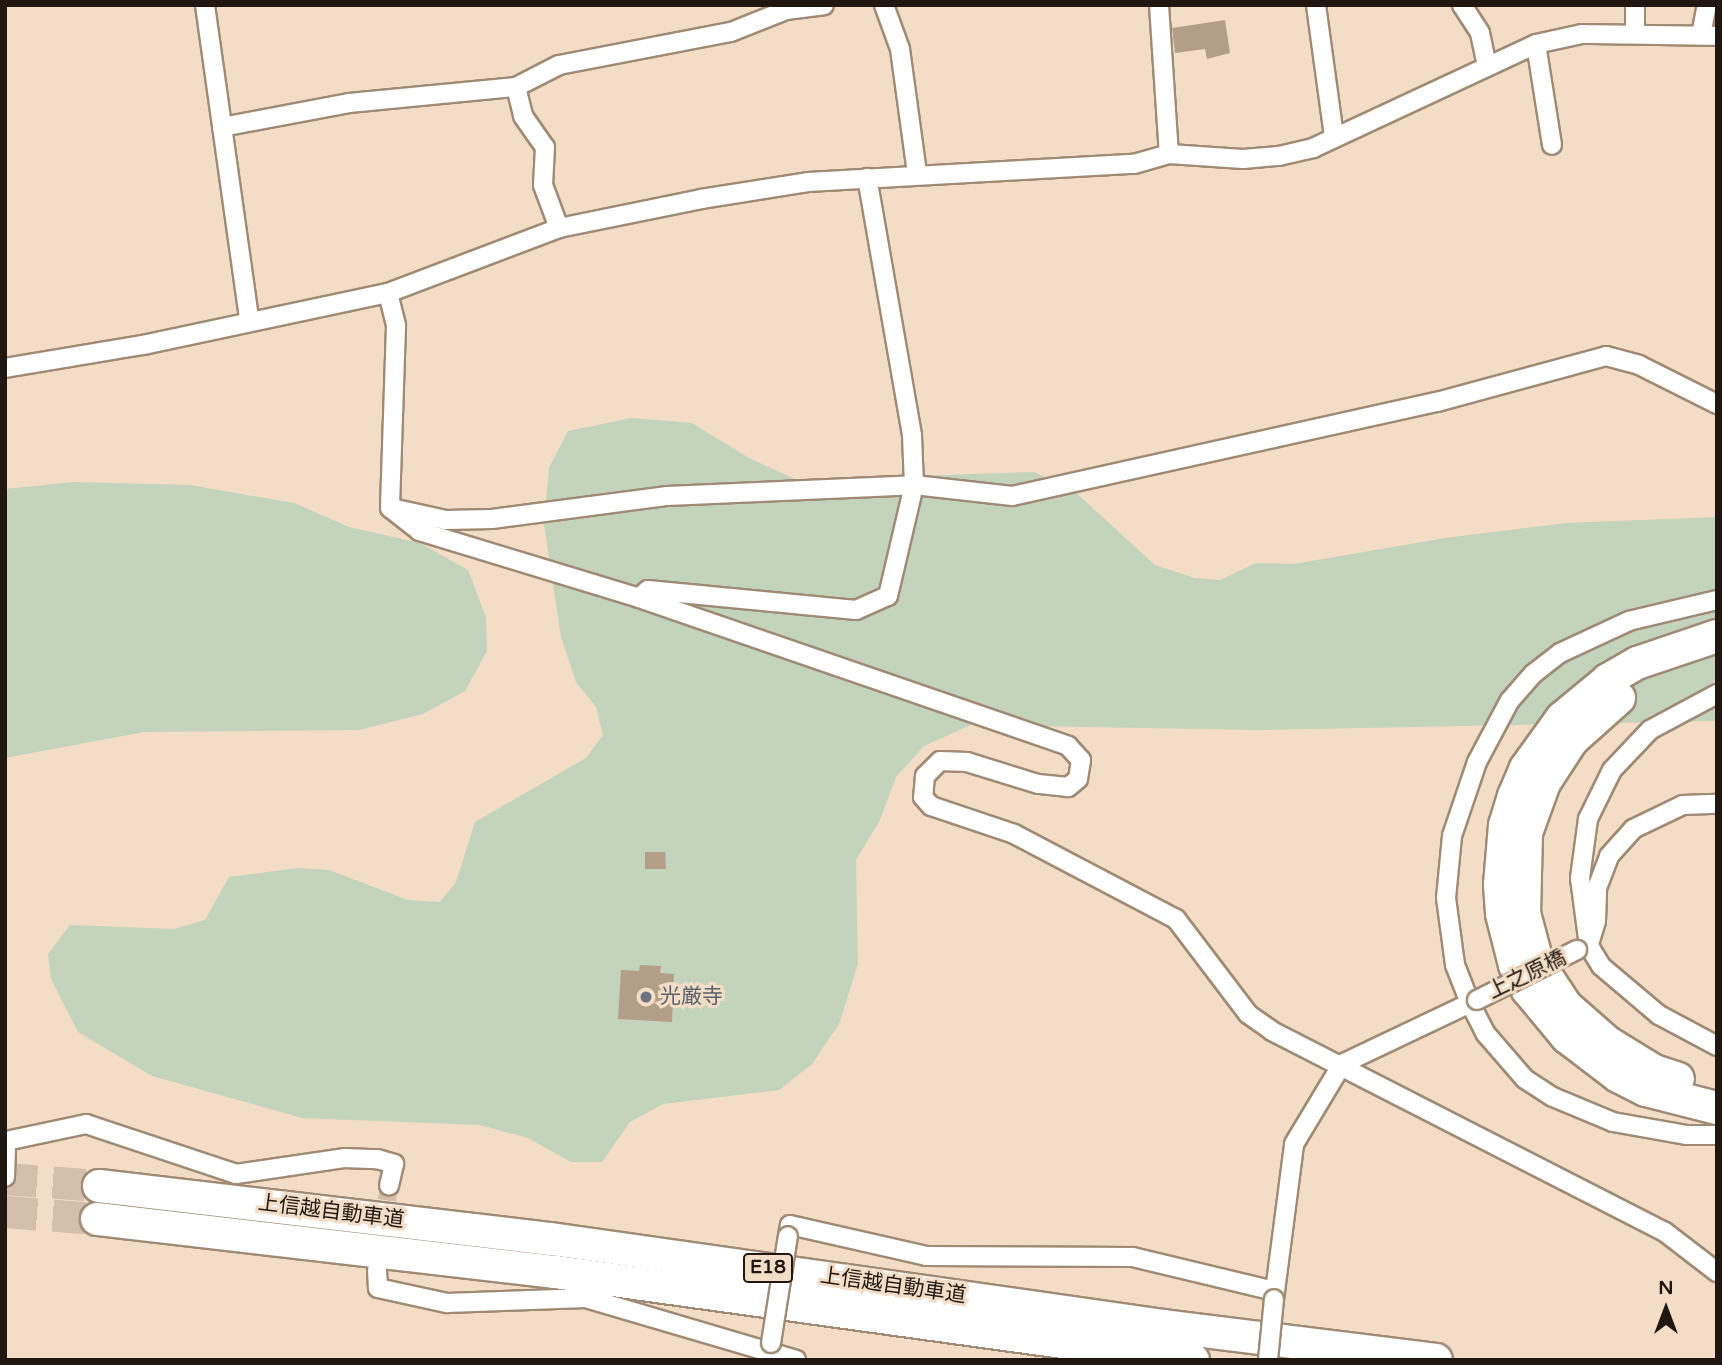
<!DOCTYPE html>
<html>
<head>
<meta charset="utf-8">
<style>
  body { margin:0 }
  #map { position:relative; width:1722px; height:1365px; overflow:hidden; background:#f3ddc6; font-family:"Varela Round","Noto Sans JP",sans-serif }
  div>[style] { position:absolute }
  [style*='--x'] { left:calc(var(--x)*1px); top:calc(var(--y)*1px); width:calc(var(--w)*1px); rotate:calc(var(--a)*1deg) }
  .green>* { inset:0; background:#c3d3bc }
  .building>* { inset:0; background:#b39f88 }
  .street-tunnel>* { height:18px; margin-top:-9px; transform-origin:0; background:repeating-linear-gradient(90deg,#d3bfab 0 18px,transparent 0 27px) }
  .highway-tunnel>* { height:32px; margin-top:-16px; transform-origin:0; background:repeating-linear-gradient(90deg,#d3bfab 0 32px,transparent 0 48px) }
  .roads { filter:drop-shadow(2px 0 #9f8b75) drop-shadow(-2px 0 #9f8b75) drop-shadow(0 2px #9f8b75) drop-shadow(0 -2px #9f8b75) }
  .street>* { height:18px; margin:-9px; padding:0 9px; transform-origin:9px; border-radius:9px; background:#fff }
  .highway>* { height:32px; margin:-16px; padding:0 16px; transform-origin:16px; border-radius:16px; background:#fff }
  .bridges { filter:drop-shadow(2px 0 #9f8b75) drop-shadow(-2px 0 #9f8b75) drop-shadow(0 2px #9f8b75) drop-shadow(0 -2px #9f8b75) }
  .street-bridge>* { height:18px; margin:-9px; padding:0 9px; transform-origin:9px; border-radius:9px; background:#fff }
  .dots>* { width:19px; height:19px; translate:-50% -50%; box-sizing:border-box; border:4px solid #f3ddc6; border-radius:50% }
  span { translate:-50% -50%; white-space:nowrap; text-align:center; line-height:1.15; -webkit-text-stroke:6px #f3ddc6; paint-order:stroke }
  .shield-label span { padding:2px 5px; background:#f3ddc6; border:2px solid; border-radius:5px; -webkit-text-stroke-width:0 }
  .shield-label { font-size:19px; color:#201810; font-weight:700 }
  .street-label { font-size:21px; color:#201810 }
  .worship-label { font-size:21px; color:#5b616d }
  .left { translate:0 -50%; text-align:left }
  .frame { position:absolute; inset:0; border:7px solid #201810; pointer-events:none }
  .north { position:absolute; left:1631px; top:1274px; width:70px; height:70px; -webkit-text-stroke:5px #f3ddc6; paint-order:stroke; rotate:0deg; font-size:19px; font-weight:700; line-height:28px; text-align:center; color:#201810 }
  .north::after { content:''; display:block; margin:auto; width:24px; height:32px; background:#201810; clip-path:polygon(50% 0,100% 100%,50% 72%,0 100%) }
</style>
</head>
<body>
<div id="map">
  <div class="green">
    <div style="clip-path:polygon(632px 418px,692px 423px,749px 458px,797px 480px,1034px 472px,1074px 491px,1155px 565px,1195px 578px,1220px 580px,1256px 563px,1294px 564px,1445px 538px,1567px 523px,1717px 517px,1717px 721px,1259px 730px,971px 725px,924px 746px,896px 777px,880px 820px,856px 860px,858px 964px,839px 1024px,812px 1064px,779px 1090px,663px 1104px,630px 1122px,602px 1162px,571px 1162px,528px 1138px,480px 1125px,302px 1118px,152px 1076px,78px 1032px,51px 979px,48px 954px,70px 925px,174px 929px,205px 920px,229px 877px,298px 868px,329px 870px,408px 900px,440px 902px,456px 882px,475px 822px,586px 758px,603px 735px,596px 707px,576px 682px,561px 637px,544px 524px,549px 468px,568px 431px)"></div>
    <div style="clip-path:polygon(74px 482px,190px 485px,294px 503px,349px 527px,420px 543px,468px 570px,486px 617px,487px 651px,465px 691px,423px 714px,359px 730px,144px 732px,5px 758px,5px 489px)"></div>
  </div>
  <div class="building">
    <div style="clip-path:polygon(1225px 20px,1230px 53px,1207px 59px,1205px 49px,1175px 53px,1172px 28px)"></div>
    <div style="clip-path:polygon(645px 852px,665px 852px,666px 869px,645px 869px)"></div>
    <div style="clip-path:polygon(640px 965px,661px 966px,660px 973px,674px 974px,672px 1022px,618px 1019px,621px 970px,639px 971px)"></div>
  </div>
  <div class="street-tunnel">
    <div style="--x:383;--y:1227;--w:42;--a:-81.9"></div>
  </div>
  <div class="highway-tunnel">
    <div style="--x:5;--y:1179;--w:94;--a:4.3"></div>
    <div style="--x:5;--y:1212;--w:92;--a:4.4"></div>
  </div>
  <div class="roads">
    <div class="street">
      <div style="--x:205;--y:5;--w:318;--a:82"></div>
      <div style="--x:884;--y:5;--w:47;--a:70"></div>
      <div style="--x:900;--y:49;--w:125;--a:82.2"></div>
      <div style="--x:1159;--y:5;--w:149;--a:86.2"></div>
      <div style="--x:1316;--y:5;--w:133;--a:82.2"></div>
      <div style="--x:1462;--y:5;--w:33;--a:57"></div>
      <div style="--x:1480;--y:33;--w:34;--a:78"></div>
      <div style="--x:1635;--y:34;--w:29;--a:-90"></div>
      <div style="--x:1701;--y:35;--w:31;--a:-79"></div>
      <div style="--x:1536;--y:44;--w:102;--a:81"></div>
      <div style="--x:516;--y:87;--w:30;--a:76"></div>
      <div style="--x:523;--y:116;--w:38;--a:55"></div>
      <div style="--x:545;--y:147;--w:38;--a:93"></div>
      <div style="--x:543;--y:185;--w:46;--a:69.6"></div>
      <div style="--x:222;--y:127;--w:129;--a:-10.7"></div>
      <div style="--x:349;--y:103;--w:168;--a:-5.5"></div>
      <div style="--x:516;--y:87;--w:48;--a:-27.1"></div>
      <div style="--x:559;--y:65;--w:175;--a:-10.9"></div>
      <div style="--x:731;--y:32;--w:59;--a:-21.8"></div>
      <div style="--x:786;--y:10;--w:38;--a:-7"></div>
      <div style="--x:388;--y:293;--w:34;--a:76"></div>
      <div style="--x:396;--y:326;--w:182;--a:91.9"></div>
      <div style="--x:5;--y:368;--w:140;--a:-9.5"></div>
      <div style="--x:143;--y:345;--w:250;--a:-12"></div>
      <div style="--x:388;--y:293;--w:183;--a:-20.8"></div>
      <div style="--x:559;--y:228;--w:145;--a:-11.5"></div>
      <div style="--x:701;--y:199;--w:108;--a:-9"></div>
      <div style="--x:808;--y:182;--w:326;--a:-3.2"></div>
      <div style="--x:1134;--y:164;--w:36;--a:-16"></div>
      <div style="--x:1169;--y:154;--w:74;--a:3.9"></div>
      <div style="--x:1243;--y:159;--w:36;--a:-5"></div>
      <div style="--x:1279;--y:156;--w:35;--a:-13"></div>
      <div style="--x:1313;--y:148;--w:246;--a:-25"></div>
      <div style="--x:1536;--y:44;--w:47;--a:-12.3"></div>
      <div style="--x:1582;--y:34;--w:135;--a:0.8"></div>
      <div style="--x:390;--y:508;--w:37;--a:38"></div>
      <div style="--x:419;--y:531;--w:230;--a:16.9"></div>
      <div style="--x:639;--y:598;--w:454;--a:19"></div>
      <div style="--x:1068;--y:746;--w:19;--a:47"></div>
      <div style="--x:1081;--y:760;--w:19;--a:99"></div>
      <div style="--x:1078;--y:779;--w:13;--a:141"></div>
      <div style="--x:1068;--y:787;--w:30;--a:-174"></div>
      <div style="--x:1038;--y:784;--w:74;--a:-162.8"></div>
      <div style="--x:967;--y:762;--w:27;--a:-178"></div>
      <div style="--x:940;--y:761;--w:21;--a:135"></div>
      <div style="--x:925;--y:776;--w:21;--a:95"></div>
      <div style="--x:923;--y:797;--w:12;--a:48"></div>
      <div style="--x:931;--y:806;--w:88;--a:18.6"></div>
      <div style="--x:1014;--y:834;--w:183;--a:27.7"></div>
      <div style="--x:1176;--y:919;--w:119;--a:52.8"></div>
      <div style="--x:1248;--y:1014;--w:29;--a:35"></div>
      <div style="--x:1272;--y:1031;--w:441;--a:27.1"></div>
      <div style="--x:1665;--y:1232;--w:66;--a:37.6"></div>
      <div style="--x:396;--y:509;--w:51;--a:12.4"></div>
      <div style="--x:446;--y:520;--w:46;--a:-1.2"></div>
      <div style="--x:492;--y:519;--w:177;--a:-7.5"></div>
      <div style="--x:667;--y:496;--w:247;--a:-2.5"></div>
      <div style="--x:914;--y:485;--w:99;--a:6.4"></div>
      <div style="--x:1012;--y:496;--w:435;--a:-12.5"></div>
      <div style="--x:1437;--y:402;--w:175;--a:-15.2"></div>
      <div style="--x:1606;--y:356;--w:34;--a:15"></div>
      <div style="--x:1639;--y:365;--w:87;--a:26.6"></div>
      <div style="--x:639;--y:598;--w:12;--a:-42"></div>
      <div style="--x:648;--y:590;--w:209;--a:5.5"></div>
      <div style="--x:856;--y:610;--w:35;--a:-24"></div>
      <div style="--x:888;--y:596;--w:114;--a:-76.8"></div>
      <div style="--x:914;--y:485;--w:50;--a:-92.3"></div>
      <div style="--x:912;--y:435;--w:261;--a:-99.9"></div>
      <div style="--x:1717;--y:600;--w:90;--a:166.6"></div>
      <div style="--x:1629;--y:621;--w:76;--a:155.1"></div>
      <div style="--x:1560;--y:653;--w:34;--a:142"></div>
      <div style="--x:1533;--y:674;--w:35;--a:131"></div>
      <div style="--x:1510;--y:700;--w:70;--a:118"></div>
      <div style="--x:1477;--y:762;--w:78;--a:108.7"></div>
      <div style="--x:1452;--y:836;--w:62;--a:95.5"></div>
      <div style="--x:1446;--y:898;--w:68;--a:82.3"></div>
      <div style="--x:1455;--y:965;--w:41;--a:68.5"></div>
      <div style="--x:1470;--y:1003;--w:35;--a:63"></div>
      <div style="--x:1486;--y:1034;--w:60;--a:49.1"></div>
      <div style="--x:1525;--y:1079;--w:33;--a:33"></div>
      <div style="--x:1553;--y:1097;--w:65;--a:22.6"></div>
      <div style="--x:1613;--y:1122;--w:74;--a:10.1"></div>
      <div style="--x:1686;--y:1135;--w:31;--a:0"></div>
      <div style="--x:1717;--y:694;--w:76;--a:151.8"></div>
      <div style="--x:1650;--y:730;--w:55;--a:133.5"></div>
      <div style="--x:1612;--y:770;--w:55;--a:116.1"></div>
      <div style="--x:1588;--y:819;--w:60;--a:97.7"></div>
      <div style="--x:1580;--y:878;--w:69;--a:82.5"></div>
      <div style="--x:1589;--y:946;--w:23;--a:59"></div>
      <div style="--x:1601;--y:966;--w:76;--a:40.2"></div>
      <div style="--x:1659;--y:1015;--w:66;--a:28.1"></div>
      <div style="--x:1589;--y:944;--w:24;--a:-73"></div>
      <div style="--x:1596;--y:921;--w:33;--a:-88"></div>
      <div style="--x:1597;--y:888;--w:34;--a:-69"></div>
      <div style="--x:1609;--y:856;--w:36;--a:-48"></div>
      <div style="--x:1633;--y:829;--w:55;--a:-25.6"></div>
      <div style="--x:1683;--y:805;--w:34;--a:-2"></div>
      <div style="--x:5;--y:1177;--w:36;--a:-88"></div>
      <div style="--x:6;--y:1141;--w:82;--a:-12"></div>
      <div style="--x:86;--y:1124;--w:158;--a:18.4"></div>
      <div style="--x:236;--y:1174;--w:109;--a:-8.4"></div>
      <div style="--x:344;--y:1158;--w:33;--a:2"></div>
      <div style="--x:377;--y:1159;--w:18;--a:16"></div>
      <div style="--x:394;--y:1164;--w:22;--a:103"></div>
      <div style="--x:788;--y:1236;--w:11;--a:-80"></div>
      <div style="--x:790;--y:1225;--w:139;--a:12.8"></div>
      <div style="--x:926;--y:1256;--w:207;--a:0.3"></div>
      <div style="--x:1133;--y:1257;--w:146;--a:13.5"></div>
      <div style="--x:377;--y:1270;--w:18;--a:87"></div>
      <div style="--x:378;--y:1288;--w:71;--a:12.3"></div>
      <div style="--x:447;--y:1303;--w:139;--a:-2.1"></div>
      <div style="--x:586;--y:1298;--w:219;--a:16.4"></div>
      <div style="--x:1274;--y:1299;--w:156;--a:-82.6"></div>
      <div style="--x:1294;--y:1144;--w:93;--a:-59"></div>
      <div style="--x:1342;--y:1064;--w:149;--a:-25.4"></div>
    </div>
    <div class="highway">
      <div style="--x:1717;--y:636;--w:84;--a:161.4"></div>
      <div style="--x:1637;--y:663;--w:34;--a:150"></div>
      <div style="--x:1608;--y:680;--w:60;--a:140.4"></div>
      <div style="--x:1562;--y:718;--w:62;--a:125.8"></div>
      <div style="--x:1526;--y:768;--w:30;--a:113"></div>
      <div style="--x:1514;--y:796;--w:30;--a:107"></div>
      <div style="--x:1505;--y:825;--w:60;--a:94.8"></div>
      <div style="--x:1500;--y:885;--w:29;--a:86"></div>
      <div style="--x:1502;--y:914;--w:53;--a:75.7"></div>
      <div style="--x:1515;--y:965;--w:28;--a:63"></div>
      <div style="--x:1528;--y:990;--w:61;--a:50.3"></div>
      <div style="--x:1567;--y:1037;--w:64;--a:37.4"></div>
      <div style="--x:1618;--y:1076;--w:31;--a:27"></div>
      <div style="--x:1646;--y:1090;--w:73;--a:14.2"></div>
      <div style="--x:1619;--y:698;--w:63;--a:138.2"></div>
      <div style="--x:1572;--y:740;--w:51;--a:123.1"></div>
      <div style="--x:1544;--y:783;--w:53;--a:109.8"></div>
      <div style="--x:1526;--y:833;--w:80;--a:91.4"></div>
      <div style="--x:1524;--y:913;--w:51;--a:75.1"></div>
      <div style="--x:1537;--y:962;--w:53;--a:56.6"></div>
      <div style="--x:1566;--y:1006;--w:55;--a:41.3"></div>
      <div style="--x:1607;--y:1042;--w:55;--a:31.7"></div>
      <div style="--x:1654;--y:1071;--w:25;--a:18"></div>
      <div style="--x:99;--y:1186;--w:455;--a:6.7"></div>
      <div style="--x:551;--y:1239;--w:619;--a:8.08"></div>
      <div style="--x:1164;--y:1326;--w:274;--a:7.1"></div>
      <div style="--x:97;--y:1219;--w:461;--a:6.6"></div>
      <div style="--x:555;--y:1272;--w:644;--a:7.85"></div>
    </div>
  </div>
  <div class="bridges">
    <div class="street-bridge">
      <div style="--x:1477;--y:1000;--w:112;--a:-26.6"></div>
      <div style="--x:771;--y:1343;--w:108;--a:-81"></div>
      <div style="--x:1268;--y:1360;--w:61;--a:-84.4"></div>
    </div>
  </div>
  <div class="dots">
    <div style="left:646px;top:997px;background:#6b7280"></div>
  </div>
  <div class="shield-label">
    <span style="left:768px;top:1268px">E18</span>
  </div>
  <div class="street-label">
    <span style="left:1527px;top:975px;rotate:-26deg">上之原橋</span>
    <span style="left:331px;top:1212px;rotate:7deg">上信越自動車道</span>
    <span style="left:893px;top:1286px;rotate:8deg">上信越自動車道</span>
  </div>
  <div class="worship-label">
    <span class="left" style="left:660px;top:997px">光厳寺</span>
  </div>
  <div class="frame"></div>
  <div class="north">N</div>
</div>
</body>
</html>
